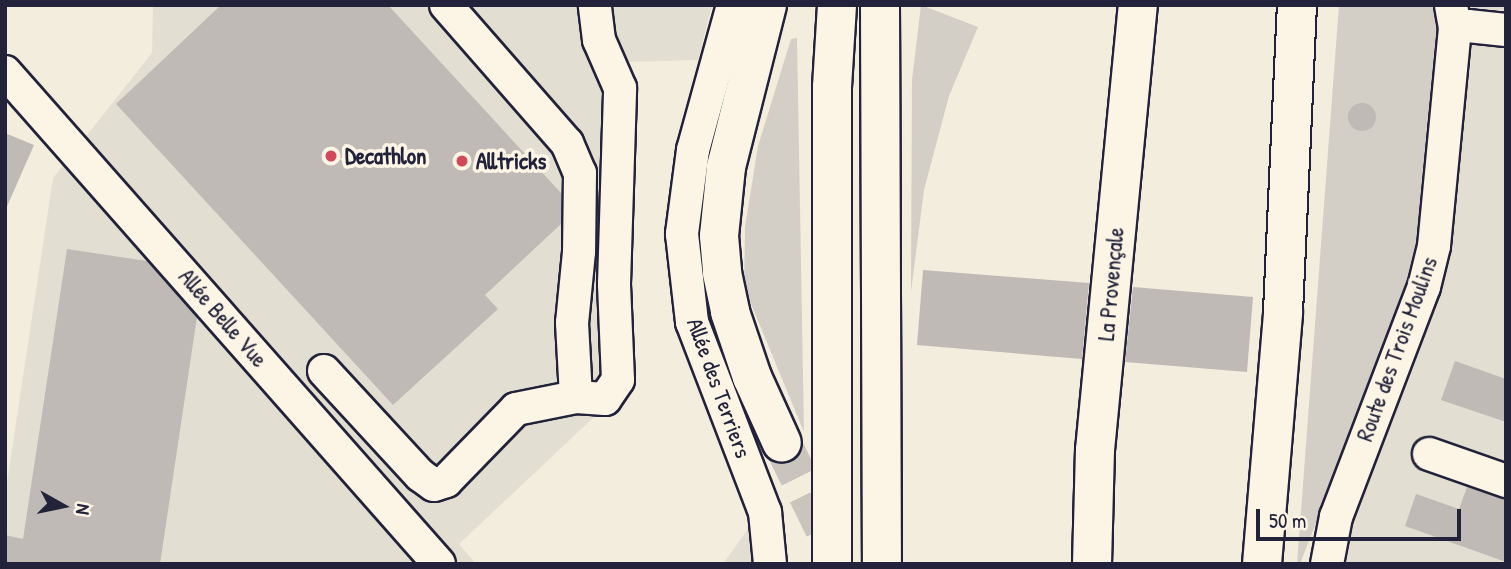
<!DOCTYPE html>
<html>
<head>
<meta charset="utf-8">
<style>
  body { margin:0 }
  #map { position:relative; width:1511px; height:569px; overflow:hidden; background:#f3edde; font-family:"Patrick Hand",sans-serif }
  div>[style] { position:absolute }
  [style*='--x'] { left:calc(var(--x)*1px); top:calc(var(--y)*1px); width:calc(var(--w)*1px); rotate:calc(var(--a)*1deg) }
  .built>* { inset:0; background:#e3ded2 }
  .green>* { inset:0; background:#d4cfc6 }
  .building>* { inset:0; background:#bfbab6 }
  .round { border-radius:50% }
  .highway-tunnel>* { height:38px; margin-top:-19px; transform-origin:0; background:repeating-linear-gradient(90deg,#c9c4bd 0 38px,transparent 0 57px) }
  .roads { filter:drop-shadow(2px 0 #22223b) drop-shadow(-2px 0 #22223b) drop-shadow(0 2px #22223b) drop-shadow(0 -2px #22223b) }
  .minor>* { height:32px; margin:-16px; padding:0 16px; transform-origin:16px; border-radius:16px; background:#fcf5e5 }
  .major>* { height:38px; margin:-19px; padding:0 19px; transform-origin:19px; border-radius:19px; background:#fcf5e5 }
  .highway>* { height:38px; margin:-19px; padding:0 19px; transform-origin:19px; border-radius:19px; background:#fcf5e5 }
  .dots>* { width:19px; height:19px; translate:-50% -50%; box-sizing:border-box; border:4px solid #fcf5e5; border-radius:50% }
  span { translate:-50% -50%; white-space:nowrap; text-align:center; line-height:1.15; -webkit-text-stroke:7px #fcf5e5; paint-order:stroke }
  .poi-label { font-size:23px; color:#22223b; font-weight:700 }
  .left { translate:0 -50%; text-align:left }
  .street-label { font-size:23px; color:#22223b }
  .frame { position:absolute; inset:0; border:7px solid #22223b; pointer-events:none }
  .north { position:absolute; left:28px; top:471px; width:70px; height:70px; -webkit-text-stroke:5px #fcf5e5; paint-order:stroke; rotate:99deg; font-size:19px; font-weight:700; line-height:28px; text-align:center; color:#22223b }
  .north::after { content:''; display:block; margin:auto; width:24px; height:32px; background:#22223b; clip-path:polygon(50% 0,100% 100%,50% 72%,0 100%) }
  .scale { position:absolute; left:1256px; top:509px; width:205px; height:32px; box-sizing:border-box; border:4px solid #22223b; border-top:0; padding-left:9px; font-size:21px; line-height:24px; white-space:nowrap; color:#22223b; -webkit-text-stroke:5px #fcf5e5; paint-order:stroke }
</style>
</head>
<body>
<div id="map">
  <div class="built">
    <div style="clip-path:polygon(153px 5px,712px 5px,698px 60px,623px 62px,632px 93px,629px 384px,459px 544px,476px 564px,5px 564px,5px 496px,53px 178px,152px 53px)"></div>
    <div style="clip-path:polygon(1440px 5px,1506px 5px,1506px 564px,1310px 564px,1326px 514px,1414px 280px,1441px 121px)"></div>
    <div style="clip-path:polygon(748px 529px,752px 564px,723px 564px)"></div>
  </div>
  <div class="green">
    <div style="clip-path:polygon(921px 5px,978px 27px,949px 96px,924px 190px,911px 292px,912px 80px)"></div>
    <div style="clip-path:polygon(1339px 5px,1436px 5px,1438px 102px,1425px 206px,1407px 278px,1379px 360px,1300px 564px,1297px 564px)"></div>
    <div style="clip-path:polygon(797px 38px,804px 432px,744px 287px,745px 227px,758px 146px,791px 39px)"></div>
  </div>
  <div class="building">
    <div style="clip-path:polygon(221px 5px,388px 5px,561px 193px,561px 224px,485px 295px,498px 309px,393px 405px,116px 104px)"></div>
    <div class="round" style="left:1348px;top:103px;width:28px;height:28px"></div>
    <div style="clip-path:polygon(5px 133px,34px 145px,5px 211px)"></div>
    <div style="clip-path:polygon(67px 249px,147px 261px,197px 317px,160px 564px,5px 564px,5px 535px,23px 539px)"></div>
    <div style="clip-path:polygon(923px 270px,1089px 283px,1082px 359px,917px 345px)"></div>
    <div style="clip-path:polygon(1133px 287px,1253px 297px,1247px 372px,1125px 362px)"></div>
    <div style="clip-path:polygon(1455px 361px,1506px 379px,1506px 422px,1441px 400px)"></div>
    <div style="clip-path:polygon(1467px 487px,1506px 499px,1506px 562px,1405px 526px,1416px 494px,1459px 509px)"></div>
  </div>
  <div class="highway-tunnel">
    <div style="--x:782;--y:443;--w:120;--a:63.9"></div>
  </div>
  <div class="roads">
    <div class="minor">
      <div style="--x:446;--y:5;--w:184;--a:48.8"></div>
      <div style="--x:567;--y:143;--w:33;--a:67"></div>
      <div style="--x:580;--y:173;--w:79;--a:90.7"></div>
      <div style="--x:579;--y:252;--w:71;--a:95.6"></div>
      <div style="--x:572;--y:323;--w:74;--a:86.9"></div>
      <div style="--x:733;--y:5;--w:150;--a:105.4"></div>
      <div style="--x:693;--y:150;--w:85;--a:97.5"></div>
      <div style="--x:682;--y:234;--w:89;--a:83.5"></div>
      <div style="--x:692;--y:322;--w:204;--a:69"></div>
      <div style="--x:765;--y:512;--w:52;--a:84.5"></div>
      <div style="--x:1455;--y:28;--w:13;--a:-9"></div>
      <div style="--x:1468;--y:26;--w:38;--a:6"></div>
      <div style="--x:5;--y:72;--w:656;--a:48.58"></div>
      <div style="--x:324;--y:371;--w:142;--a:47.3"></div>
      <div style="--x:420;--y:475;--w:17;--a:36"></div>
      <div style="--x:434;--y:485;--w:13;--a:-18"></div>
      <div style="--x:446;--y:481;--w:100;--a:-45.8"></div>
      <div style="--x:516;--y:409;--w:61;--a:-11.3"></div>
      <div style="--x:576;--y:397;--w:29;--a:4"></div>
      <div style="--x:605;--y:399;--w:23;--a:-56"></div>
      <div style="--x:618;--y:380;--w:96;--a:-92.4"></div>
      <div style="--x:614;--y:284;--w:196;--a:-88.2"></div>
      <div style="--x:620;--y:88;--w:52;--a:-113.6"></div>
      <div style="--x:599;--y:40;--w:35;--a:-97"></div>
      <div style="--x:1429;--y:454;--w:82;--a:19.3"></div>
      <div style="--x:1327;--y:564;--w:48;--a:-79.2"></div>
      <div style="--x:1336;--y:517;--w:246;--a:-69.1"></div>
      <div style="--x:1424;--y:287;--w:42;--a:-76.3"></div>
      <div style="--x:1434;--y:246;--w:219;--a:-84.5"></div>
      <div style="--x:1455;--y:28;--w:23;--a:-100"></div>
    </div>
    <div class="major">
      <div style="--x:880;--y:5;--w:559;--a:89.8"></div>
      <div style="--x:832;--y:564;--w:477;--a:-90"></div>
      <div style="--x:832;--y:87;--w:82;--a:-86.5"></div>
    </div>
    <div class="highway">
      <div style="--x:767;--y:5;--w:167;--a:104.2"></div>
      <div style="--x:726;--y:167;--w:69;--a:95.8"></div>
      <div style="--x:719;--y:236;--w:37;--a:85"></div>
      <div style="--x:722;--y:273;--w:40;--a:78"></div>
      <div style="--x:730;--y:312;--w:69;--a:71.3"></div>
      <div style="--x:752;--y:377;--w:72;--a:65.6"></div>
      <div style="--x:1092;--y:564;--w:114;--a:-88.5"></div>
      <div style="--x:1095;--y:450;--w:447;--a:-84.5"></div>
      <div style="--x:1262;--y:564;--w:253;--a:-85.2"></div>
      <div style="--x:1283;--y:312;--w:307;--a:-87.4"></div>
    </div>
  </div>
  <div class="dots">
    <div style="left:331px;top:156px;background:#d1495b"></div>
    <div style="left:462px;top:161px;background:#d1495b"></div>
  </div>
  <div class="poi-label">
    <span class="left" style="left:345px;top:156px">Decathlon</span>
    <span class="left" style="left:476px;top:161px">Alltricks</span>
  </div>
  <div class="street-label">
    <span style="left:1111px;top:284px;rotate:-85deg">La Provençale</span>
    <span style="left:223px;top:318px;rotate:49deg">Allée Belle Vue</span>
    <span style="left:1397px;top:349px;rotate:-70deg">Route des Trois Moulins</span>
    <span style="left:719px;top:388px;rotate:70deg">Allée des Terriers</span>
  </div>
  <div class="frame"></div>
  <div class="north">N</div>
  <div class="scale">50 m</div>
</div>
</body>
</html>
